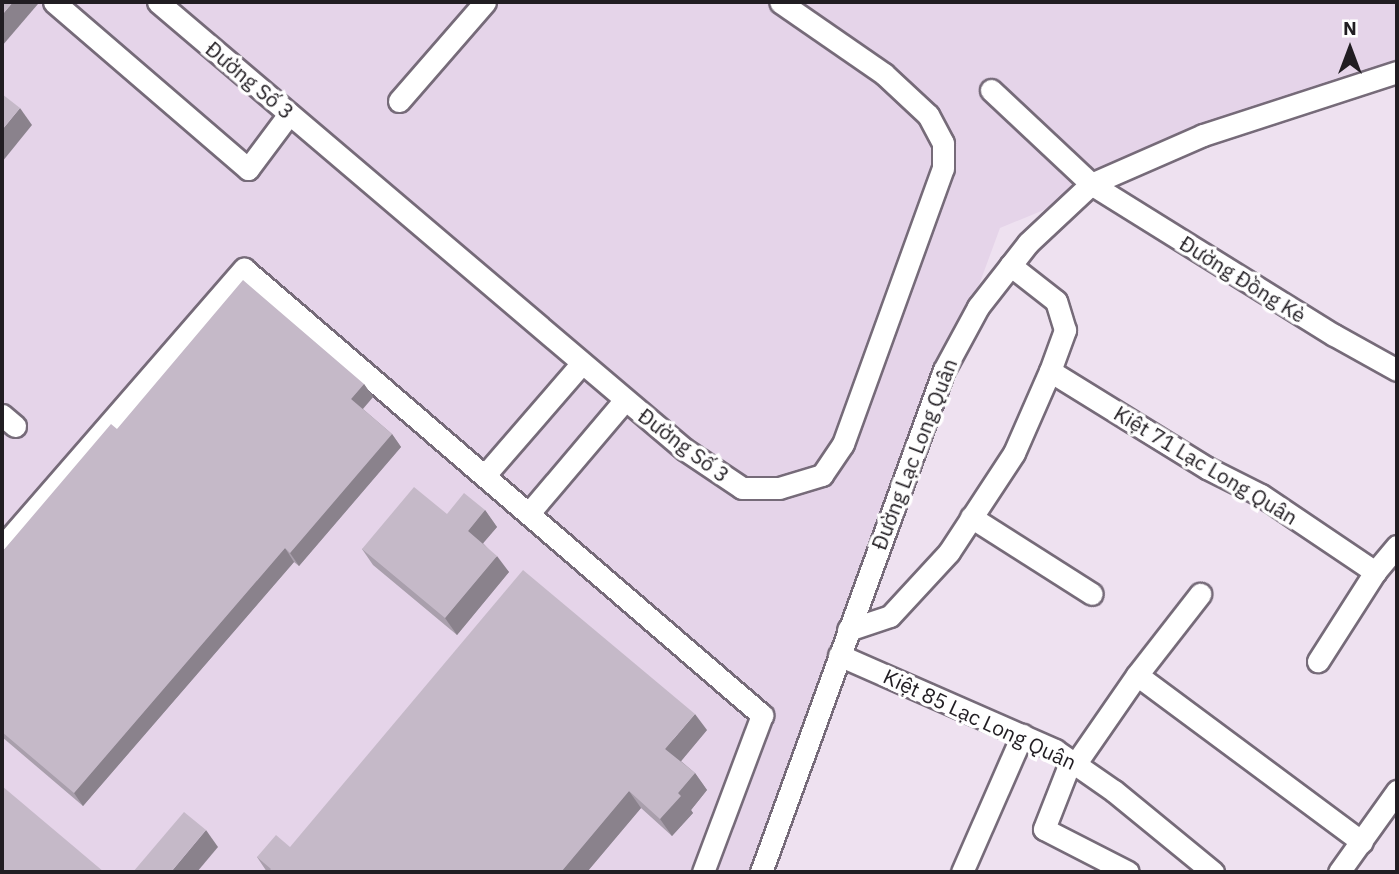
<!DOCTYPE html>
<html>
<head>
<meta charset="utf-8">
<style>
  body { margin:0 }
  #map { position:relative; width:1399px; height:874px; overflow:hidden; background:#eee1f0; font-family:"IBM Plex Sans",sans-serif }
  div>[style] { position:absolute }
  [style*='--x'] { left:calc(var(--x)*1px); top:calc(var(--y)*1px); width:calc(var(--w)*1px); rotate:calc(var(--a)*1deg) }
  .built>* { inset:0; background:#e5d4e9 }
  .roads { filter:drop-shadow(2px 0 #766b79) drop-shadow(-2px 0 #766b79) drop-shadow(0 2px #766b79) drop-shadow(0 -2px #766b79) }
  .minor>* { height:21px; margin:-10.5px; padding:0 10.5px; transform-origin:10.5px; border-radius:10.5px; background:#fff }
  .wall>* { inset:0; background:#a99fac }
  .shaded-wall>* { inset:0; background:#8a828c }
  .building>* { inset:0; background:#c5b9c8 }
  span { translate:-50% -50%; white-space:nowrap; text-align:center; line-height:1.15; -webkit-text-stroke:7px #fff; paint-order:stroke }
  .street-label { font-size:21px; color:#211d22 }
  .frame { position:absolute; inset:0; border:4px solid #211d22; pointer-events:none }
  .north { position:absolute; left:1315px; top:14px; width:70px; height:70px; -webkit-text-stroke:5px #fff; paint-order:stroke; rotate:0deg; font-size:19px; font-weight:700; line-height:28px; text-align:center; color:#211d22 }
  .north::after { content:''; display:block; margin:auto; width:24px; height:32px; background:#211d22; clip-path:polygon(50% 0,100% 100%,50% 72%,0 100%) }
</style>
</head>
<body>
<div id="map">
  <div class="built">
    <div style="clip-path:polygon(2px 2px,1397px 2px,1397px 64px,1000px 228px,763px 872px,2px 872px)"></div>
  </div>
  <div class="roads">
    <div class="minor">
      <div style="--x:54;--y:2;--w:256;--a:40.7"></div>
      <div style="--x:248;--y:169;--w:69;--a:-53.3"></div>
      <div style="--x:158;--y:2;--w:690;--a:40.36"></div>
      <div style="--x:684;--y:449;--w:70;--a:33.9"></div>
      <div style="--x:742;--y:488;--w:37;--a:0"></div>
      <div style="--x:779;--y:488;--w:45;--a:-16.8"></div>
      <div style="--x:822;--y:475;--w:37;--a:-56"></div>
      <div style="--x:843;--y:444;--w:294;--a:-70.1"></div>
      <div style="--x:943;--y:168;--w:25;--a:-90"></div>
      <div style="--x:943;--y:143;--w:32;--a:-118"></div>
      <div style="--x:928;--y:115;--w:60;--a:-137"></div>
      <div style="--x:884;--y:74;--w:126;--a:-145.3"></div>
      <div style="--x:991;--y:90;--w:137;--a:43.2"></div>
      <div style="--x:1091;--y:184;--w:286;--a:31.9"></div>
      <div style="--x:1334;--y:335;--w:72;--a:29.1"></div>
      <div style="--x:399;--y:101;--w:131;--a:-49"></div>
      <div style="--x:1050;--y:371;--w:185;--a:31.7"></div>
      <div style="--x:1207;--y:468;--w:60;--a:26.6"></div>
      <div style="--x:1261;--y:495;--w:138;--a:34"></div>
      <div style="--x:1375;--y:572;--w:106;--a:122.6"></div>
      <div style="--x:2;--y:415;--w:17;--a:40"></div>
      <div style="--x:485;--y:475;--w:148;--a:-49.1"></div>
      <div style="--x:529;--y:513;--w:148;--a:-49.7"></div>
      <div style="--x:971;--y:517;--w:143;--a:32.5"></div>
      <div style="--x:2;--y:547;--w:369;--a:-49"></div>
      <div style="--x:244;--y:269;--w:684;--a:40.73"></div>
      <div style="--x:762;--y:715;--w:168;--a:110.6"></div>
      <div style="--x:1375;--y:572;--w:34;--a:-50"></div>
      <div style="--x:848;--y:630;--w:44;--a:-18.4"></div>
      <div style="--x:890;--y:616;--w:87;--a:-47.3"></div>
      <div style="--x:949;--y:552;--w:118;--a:-56.7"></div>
      <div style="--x:1014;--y:453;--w:90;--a:-66.3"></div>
      <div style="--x:1050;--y:371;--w:44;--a:-69.9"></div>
      <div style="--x:1065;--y:330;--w:30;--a:-107"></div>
      <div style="--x:1056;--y:301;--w:58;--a:-142"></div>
      <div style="--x:839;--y:655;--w:236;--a:23.7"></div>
      <div style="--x:1055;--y:750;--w:72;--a:34.8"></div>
      <div style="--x:1114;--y:791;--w:128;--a:39.3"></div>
      <div style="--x:1137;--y:675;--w:280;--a:36.6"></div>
      <div style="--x:1071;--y:760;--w:74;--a:111.4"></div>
      <div style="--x:1044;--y:829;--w:94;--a:27.1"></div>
      <div style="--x:1076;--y:763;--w:107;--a:-55.3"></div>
      <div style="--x:1137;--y:675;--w:103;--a:-52.1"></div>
      <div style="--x:761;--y:872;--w:534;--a:-69.97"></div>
      <div style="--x:944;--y:370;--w:72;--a:-61.6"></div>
      <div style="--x:978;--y:307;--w:81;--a:-52"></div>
      <div style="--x:1028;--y:243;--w:86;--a:-43.1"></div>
      <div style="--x:1091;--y:184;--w:122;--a:-23.6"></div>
      <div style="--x:1203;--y:135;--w:204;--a:-18"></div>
      <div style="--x:962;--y:872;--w:150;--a:-66.3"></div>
      <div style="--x:1339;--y:872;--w:100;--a:-54.4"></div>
    </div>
  </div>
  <div class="wall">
    <div style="clip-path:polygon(364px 384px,373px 397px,363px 409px,392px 434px,401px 447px,299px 566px,294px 562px,83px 806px,2px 737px,2px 552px,117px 429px)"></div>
    <div style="clip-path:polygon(485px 510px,497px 527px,483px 543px,509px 572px,457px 635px,373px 565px,362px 549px,447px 514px)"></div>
    <div style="clip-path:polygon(707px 730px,681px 761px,695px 773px,707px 790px,691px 810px,693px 813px,672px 836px,641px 808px,587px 872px,267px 872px,257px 857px)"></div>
  </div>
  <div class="shaded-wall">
    <div style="clip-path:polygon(13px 2px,37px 2px,38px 4px,2px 46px,2px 15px)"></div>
    <div style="clip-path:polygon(20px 108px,32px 125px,2px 162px,2px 130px)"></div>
    <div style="clip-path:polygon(364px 384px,373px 397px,360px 412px,351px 399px)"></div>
    <div style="clip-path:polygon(392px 434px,401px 447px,299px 566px,290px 553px)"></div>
    <div style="clip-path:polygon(485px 510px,497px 527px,479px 548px,468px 531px)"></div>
    <div style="clip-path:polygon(285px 548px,294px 562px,83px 806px,74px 793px)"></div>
    <div style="clip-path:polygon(497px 556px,509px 572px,457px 635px,445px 618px)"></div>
    <div style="clip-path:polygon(695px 714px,707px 730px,677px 766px,665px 749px)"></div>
    <div style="clip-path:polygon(695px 773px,707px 790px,691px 810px,693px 813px,672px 836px,660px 819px,678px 793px)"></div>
    <div style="clip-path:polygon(629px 791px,641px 808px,587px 872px,561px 872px)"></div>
    <div style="clip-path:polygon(206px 830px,218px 847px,197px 872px,171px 872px)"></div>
  </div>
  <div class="building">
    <div style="clip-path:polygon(2px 2px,13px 2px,2px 15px)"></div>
    <div style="clip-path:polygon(2px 94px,20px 108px,2px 130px)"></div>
    <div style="clip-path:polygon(243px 280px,364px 384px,351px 399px,392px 434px,290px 553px,285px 548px,74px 793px,2px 732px,2px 552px,111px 424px,117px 429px)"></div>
    <div style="clip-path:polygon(414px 487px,447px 514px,464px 493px,485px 510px,468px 531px,497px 556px,445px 618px,362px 549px)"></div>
    <div style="clip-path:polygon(523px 570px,695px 714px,665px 749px,695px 773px,678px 793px,681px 796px,660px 819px,629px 791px,561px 872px,268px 872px,271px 869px,257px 857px,276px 835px,290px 847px)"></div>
    <div style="clip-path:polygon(2px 786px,104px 872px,2px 872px)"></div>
    <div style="clip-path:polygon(184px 812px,206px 830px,171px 872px,133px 872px)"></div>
  </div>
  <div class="street-label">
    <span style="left:250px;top:80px;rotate:40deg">Đường Số 3</span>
    <span style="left:1243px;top:279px;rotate:32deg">Đường Đồng Kè</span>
    <span style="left:684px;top:445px;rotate:37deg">Đường Số 3</span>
    <span style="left:914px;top:454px;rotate:-69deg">Đường Lạc Long Quân</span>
    <span style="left:1206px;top:465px;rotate:31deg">Kiệt 71 Lạc Long Quân</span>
    <span style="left:980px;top:719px;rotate:25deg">Kiệt 85 Lạc Long Quân</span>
  </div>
  <div class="frame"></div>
  <div class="north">N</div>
</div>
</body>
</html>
